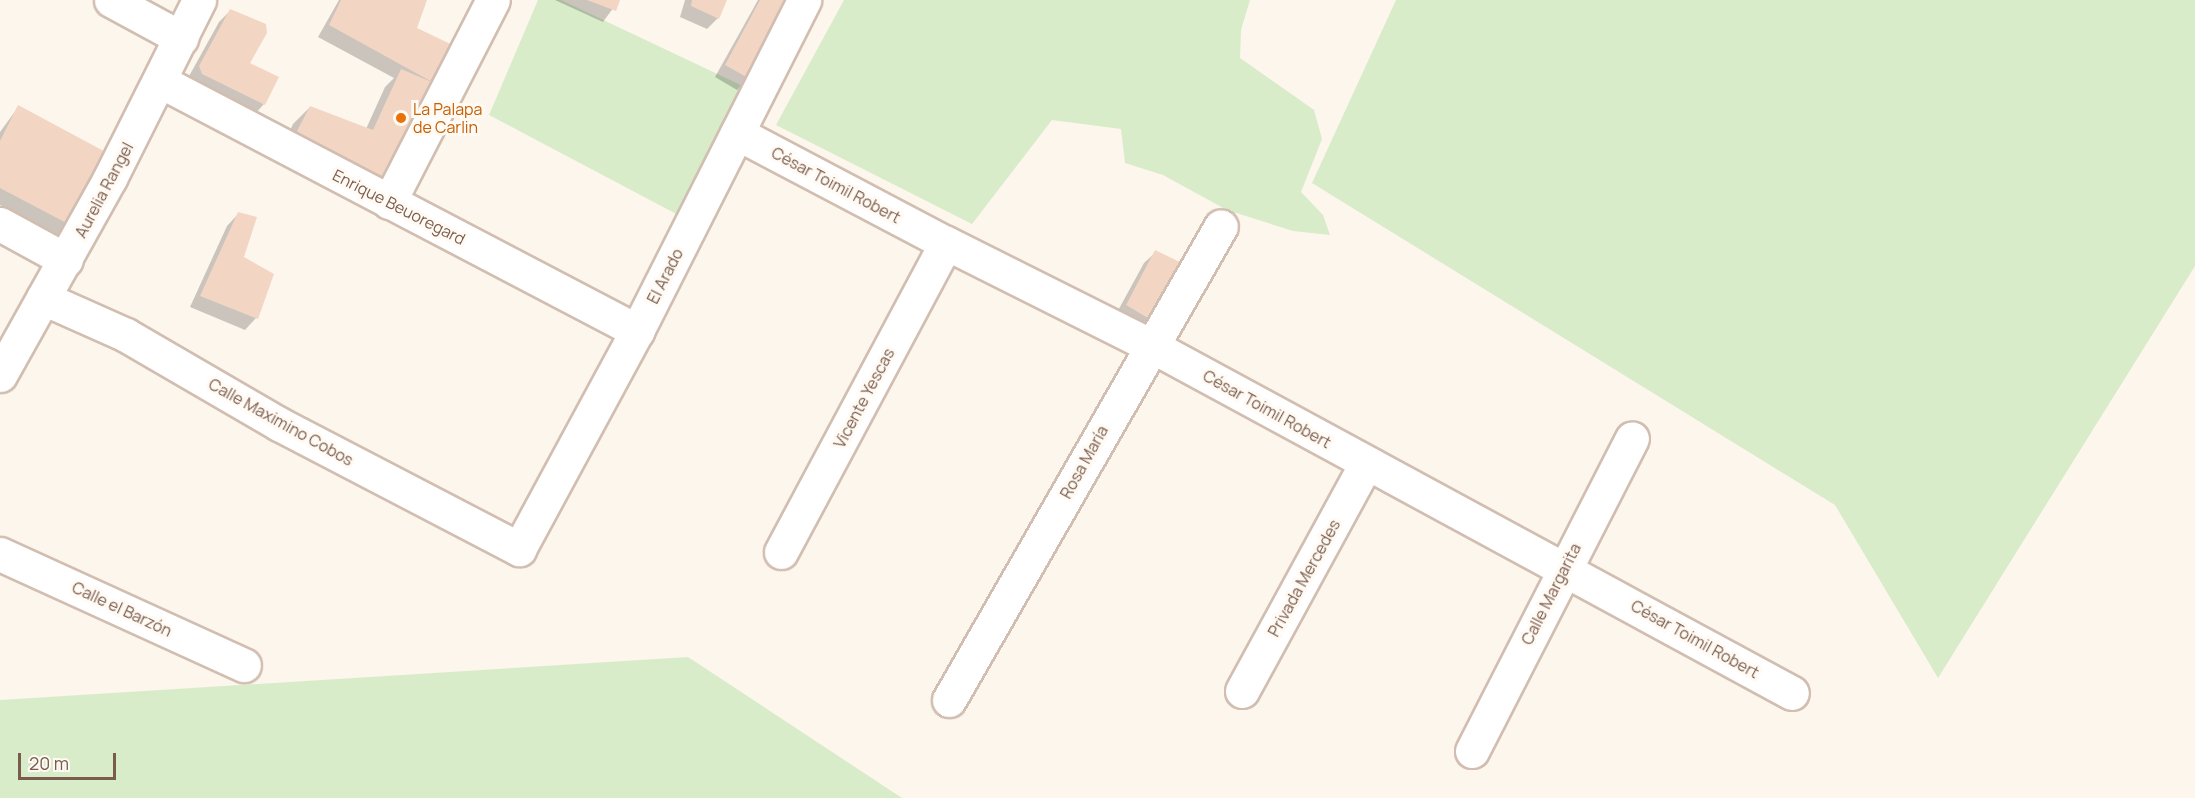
<!DOCTYPE html>
<html>
<head>
<meta charset="utf-8">
<style>
  body { margin:0 }
  #map { position:relative; width:2195px; height:798px; overflow:hidden; background:#fdf6ec; font-family:Manrope,sans-serif }
  div>[style] { position:absolute }
  [style*='--x'] { left:calc(var(--x)*1px); top:calc(var(--y)*1px); width:calc(var(--w)*1px); rotate:calc(var(--a)*1deg) }
  .green>* { inset:0; background:#d8ecc9 }
  .shadow>* { inset:0; background:#0003 }
  .building>* { inset:0; background:#f3d5c3 }
  .roads { filter:drop-shadow(2px 0 #d1beb0) drop-shadow(-2px 0 #d1beb0) drop-shadow(0 2px #d1beb0) drop-shadow(0 -2px #d1beb0) }
  .minor>* { height:33px; margin:-16.5px; padding:0 16.5px; transform-origin:16.5px; border-radius:16.5px; background:#fff }
  .dots>* { width:16px; height:16px; translate:-50% -50%; box-sizing:border-box; border:3px solid #fffaf3; border-radius:50% }
  span { translate:-50% -50%; white-space:nowrap; text-align:center; line-height:1.15; -webkit-text-stroke:6px #fffaf3; paint-order:stroke }
  .food-label { font-size:16px; color:#c56008 }
  .left { translate:0 -50%; text-align:left }
  .street-label { font-size:16px; color:#7a5c4d }
  .scale { position:absolute; left:18px; top:753px; width:98px; height:27px; box-sizing:border-box; border:3px solid #7a5c4d; border-top:0; padding-left:8px; font-size:18px; line-height:21px; white-space:nowrap; color:#7a5c4d; -webkit-text-stroke:4px #fffaf3; paint-order:stroke }
</style>
</head>
<body>
<div id="map">
  <div class="green">
    <div style="clip-path:polygon(538px 0,561px 0,745px 87px,682px 217px,489px 115px)"></div>
    <div style="clip-path:polygon(844px 0,1250px 0,1241px 30px,1240px 58px,1314px 110px,1322px 139px,1301px 192px,1323px 215px,1330px 235px,1293px 231px,1227px 210px,1163px 175px,1125px 163px,1121px 129px,1052px 120px,972px 224px,776px 125px)"></div>
    <div style="clip-path:polygon(1396px 0,2195px 0,2195px 266px,1938px 678px,1835px 505px,1312px 183px)"></div>
    <div style="clip-path:polygon(688px 657px,902px 798px,0 798px,0 700px)"></div>
  </div>
  <div class="shadow">
    <div style="clip-path:polygon(339px 0,426px 0,415px 29px,461px 50px,390px 186px,282px 148px,293px 124px,310px 107px,366px 129px,385px 87px,394px 78px,318px 37px)"></div>
    <div style="clip-path:polygon(555px 0,619px 0,603px 22px)"></div>
    <div style="clip-path:polygon(685px 0,726px 0,718px 18px,707px 29px,680px 17px)"></div>
    <div style="clip-path:polygon(758px 0,789px 0,749px 79px,737px 90px,715px 77px)"></div>
    <div style="clip-path:polygon(231px 10px,264px 104px,253px 116px,188px 78px,219px 22px)"></div>
    <div style="clip-path:polygon(19px 106px,111px 156px,61px 238px,0 205px,0 132px)"></div>
    <div style="clip-path:polygon(238px 214px,242px 257px,272px 275px,256px 318px,245px 330px,190px 307px,227px 226px)"></div>
    <div style="clip-path:polygon(1156px 252px,1152px 320px,1140px 331px,1115px 316px,1144px 263px)"></div>
  </div>
  <div class="building">
    <div style="clip-path:polygon(341px 0,427px 0,417px 28px,463px 50px,391px 186px,320px 150px,297px 131px,310px 106px,373px 130px,401px 69px,434px 83px,329px 25px)"></div>
    <div style="clip-path:polygon(587px 0,620px 0,616px 11px)"></div>
    <div style="clip-path:polygon(692px 0,727px 0,719px 19px,691px 6px)"></div>
    <div style="clip-path:polygon(760px 0,791px 0,750px 79px,725px 65px)"></div>
    <div style="clip-path:polygon(230px 9px,266px 24px,267px 33px,250px 63px,279px 77px,265px 105px,202px 74px,199px 66px)"></div>
    <div style="clip-path:polygon(18px 105px,113px 156px,74px 227px,0 188px,0 141px)"></div>
    <div style="clip-path:polygon(238px 212px,257px 217px,244px 257px,274px 274px,258px 319px,200px 296px)"></div>
    <div style="clip-path:polygon(1155px 250px,1186px 265px,1153px 321px,1126px 305px)"></div>
  </div>
  <div class="roads">
    <div class="minor">
      <div style="--x:111;--y:0;--w:80;--a:28.5"></div>
      <div style="--x:160;--y:81;--w:539;--a:27.66"></div>
      <div style="--x:737;--y:133;--w:236;--a:27.8"></div>
      <div style="--x:946;--y:243;--w:228;--a:26.6"></div>
      <div style="--x:1150;--y:345;--w:730;--a:28.46"></div>
      <div style="--x:389;--y:202;--w:227;--a:-62.8"></div>
      <div style="--x:0;--y:224;--w:75;--a:28.6"></div>
      <div style="--x:43;--y:298;--w:91;--a:24"></div>
      <div style="--x:126;--y:335;--w:177;--a:30.2"></div>
      <div style="--x:279;--y:424;--w:271;--a:27.5"></div>
      <div style="--x:519;--y:549;--w:248;--a:-61.6"></div>
      <div style="--x:637;--y:331;--w:371;--a:-63.2"></div>
      <div style="--x:0;--y:375;--w:226;--a:-60.8"></div>
      <div style="--x:110;--y:178;--w:199;--a:-63.4"></div>
      <div style="--x:781;--y:552;--w:350;--a:-61.9"></div>
      <div style="--x:0;--y:554;--w:268;--a:24.5"></div>
      <div style="--x:1242;--y:691;--w:259;--a:-61.4"></div>
      <div style="--x:949;--y:700;--w:546;--a:-60.15"></div>
      <div style="--x:1472;--y:751;--w:351;--a:-62.9"></div>
    </div>
  </div>
  <div class="dots">
    <div style="left:401px;top:118px;background:#e8710a"></div>
  </div>
  <div class="food-label">
    <span class="left" style="left:413px;top:118px">La Palapa<br>de Carlin</span>
  </div>
  <div class="street-label">
    <span style="left:836px;top:185px;rotate:28deg">César Toimil Robert</span>
    <span style="left:104px;top:190px;rotate:-62deg">Aurelia Rangel</span>
    <span style="left:399px;top:207px;rotate:27deg">Enrique Beuoregard</span>
    <span style="left:665px;top:276px;rotate:-63deg">El Arado</span>
    <span style="left:864px;top:398px;rotate:-62deg">Vicente Yescas</span>
    <span style="left:1267px;top:409px;rotate:29deg">César Toimil Robert</span>
    <span style="left:281px;top:422px;rotate:29deg">Calle Maximino Cobos</span>
    <span style="left:1084px;top:462px;rotate:-61deg">Rosa María</span>
    <span style="left:1304px;top:578px;rotate:-61deg">Privada Mercedes</span>
    <span style="left:1551px;top:594px;rotate:-63deg">Calle Margarita</span>
    <span style="left:122px;top:609px;rotate:25deg">Calle el Barzón</span>
    <span style="left:1695px;top:639px;rotate:29deg">César Toimil Robert</span>
  </div>
  <div class="scale">20 m</div>
</div>
</body>
</html>
